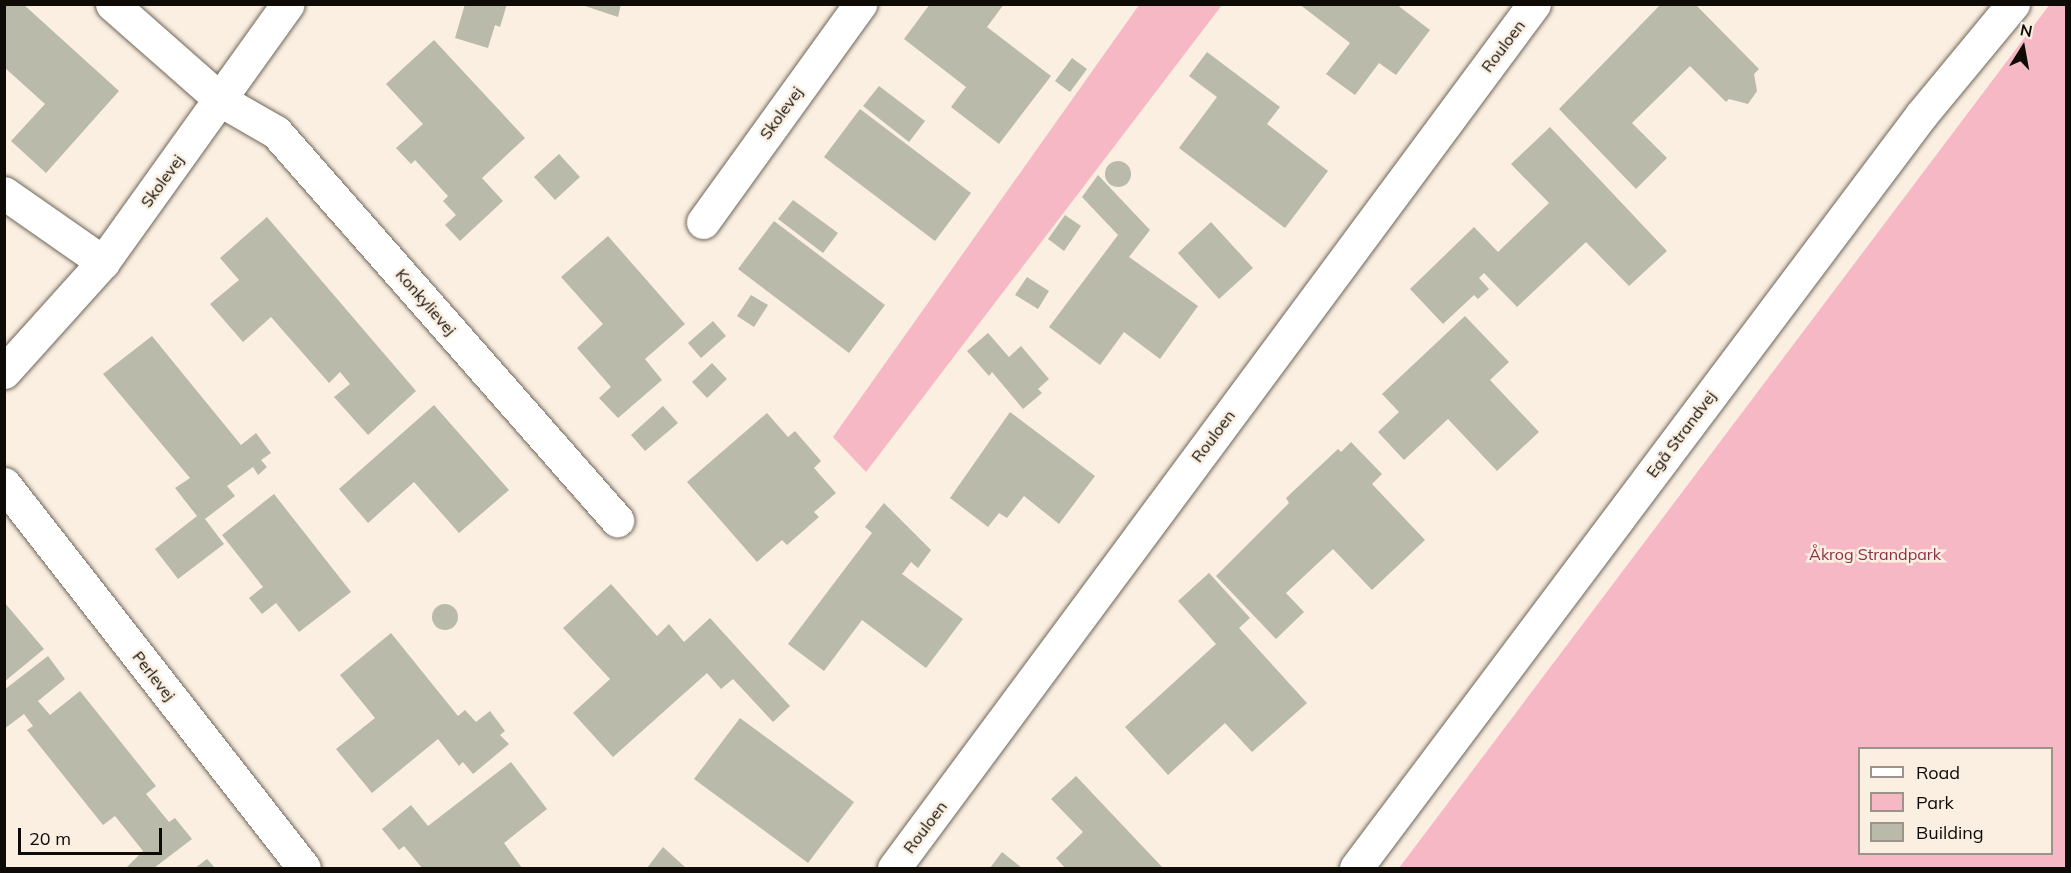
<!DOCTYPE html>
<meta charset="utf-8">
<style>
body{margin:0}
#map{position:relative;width:2071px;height:873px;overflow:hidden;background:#faefe1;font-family:Mulish,sans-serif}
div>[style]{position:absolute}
.green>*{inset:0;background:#f5b8c4}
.building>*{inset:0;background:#b9baaa}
.round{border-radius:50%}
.roads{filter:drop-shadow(0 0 2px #6f6659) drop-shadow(0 0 2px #6f6659)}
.minor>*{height:33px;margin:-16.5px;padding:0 16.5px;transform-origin:16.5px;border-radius:16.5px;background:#fff}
span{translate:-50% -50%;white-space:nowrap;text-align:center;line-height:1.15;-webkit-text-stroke:5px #faefe1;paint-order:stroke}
.street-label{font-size:16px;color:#0e0b07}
.park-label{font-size:16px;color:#8b304a}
.frame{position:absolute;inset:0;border:6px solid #0e0b07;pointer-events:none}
.legend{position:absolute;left:1858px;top:747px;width:195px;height:108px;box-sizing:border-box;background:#faefe1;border:2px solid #9c948a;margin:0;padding:8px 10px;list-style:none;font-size:18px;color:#0e0b07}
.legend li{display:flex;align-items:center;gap:12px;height:30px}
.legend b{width:30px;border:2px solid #9c948a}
.north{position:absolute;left:1993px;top:18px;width:60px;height:60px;-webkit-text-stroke:4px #faefe1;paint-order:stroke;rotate:11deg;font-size:16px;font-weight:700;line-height:24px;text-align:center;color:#0e0b07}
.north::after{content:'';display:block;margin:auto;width:21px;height:27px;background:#0e0b07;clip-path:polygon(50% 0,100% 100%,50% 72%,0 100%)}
.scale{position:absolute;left:18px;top:828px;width:144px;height:27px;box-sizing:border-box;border:3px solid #0e0b07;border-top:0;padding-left:8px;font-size:18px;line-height:21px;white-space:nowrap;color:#0e0b07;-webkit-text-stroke:4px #faefe1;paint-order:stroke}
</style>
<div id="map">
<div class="green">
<div style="clip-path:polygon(evenodd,2050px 4px,2066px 5px,2066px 868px,1399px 868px,2050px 4px,1860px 748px,2052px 748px,2052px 854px,1860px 854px,1860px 748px)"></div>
<div style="clip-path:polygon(1139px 5px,1222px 5px,866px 472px,833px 437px)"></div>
</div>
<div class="building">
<div style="clip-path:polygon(4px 4px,23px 4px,119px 91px,46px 173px,11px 141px,45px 104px,4px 67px)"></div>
<div style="clip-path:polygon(465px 4px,507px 4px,500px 27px,495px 25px,488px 48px,455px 38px)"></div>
<div style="clip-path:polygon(579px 4px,621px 4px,618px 17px)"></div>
<div style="clip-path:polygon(930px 4px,1004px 4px,987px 27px,1051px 76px,999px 144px,951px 107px,966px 87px,904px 39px)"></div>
<div style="clip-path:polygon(1299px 4px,1396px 4px,1430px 30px,1396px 75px,1379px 63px,1355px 95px,1326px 74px,1350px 43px)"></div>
<div style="clip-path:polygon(1661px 4px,1695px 4px,1759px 69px,1754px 74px,1757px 91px,1748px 104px,1729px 99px,1726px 102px,1690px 66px,1632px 123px,1667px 158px,1636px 189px,1559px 109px)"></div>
<div style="clip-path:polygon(434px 40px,525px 138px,482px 178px,503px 201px,460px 241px,445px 225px,456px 215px,443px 201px,448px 196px,415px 160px,411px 164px,396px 148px,423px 124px,386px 84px)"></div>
<div style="clip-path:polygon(1207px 52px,1280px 107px,1267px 124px,1328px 171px,1285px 228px,1179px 148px,1217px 97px,1189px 76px)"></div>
<div style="clip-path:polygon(1072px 58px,1087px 69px,1070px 92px,1055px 81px)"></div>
<div style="clip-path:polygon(879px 86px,925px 121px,909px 142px,863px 106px)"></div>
<div style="clip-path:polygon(860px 109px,971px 193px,935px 241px,824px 157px)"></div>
<div style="clip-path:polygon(1550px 127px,1667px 251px,1629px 286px,1586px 242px,1517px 307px,1484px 273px,1479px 278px,1489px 289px,1478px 299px,1474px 295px,1443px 324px,1410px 289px,1474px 227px,1498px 252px,1549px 203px,1511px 164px)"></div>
<div style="clip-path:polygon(559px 154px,580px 177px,555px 200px,534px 177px)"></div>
<div class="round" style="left:1105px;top:161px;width:26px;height:26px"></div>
<div style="clip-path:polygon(1098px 175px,1150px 230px,1129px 257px,1198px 306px,1160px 359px,1124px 332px,1100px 365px,1049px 327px,1118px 235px,1082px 197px)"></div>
<div style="clip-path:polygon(793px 200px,838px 233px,823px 253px,778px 219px)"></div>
<div style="clip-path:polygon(1065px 215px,1081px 226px,1064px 251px,1048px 239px)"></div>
<div style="clip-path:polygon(267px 217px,416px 391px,368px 435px,334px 397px,350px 384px,340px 372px,329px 383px,271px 317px,243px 342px,210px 304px,239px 280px,220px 258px)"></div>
<div style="clip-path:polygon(774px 221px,885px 305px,849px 353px,738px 269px)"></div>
<div style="clip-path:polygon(1211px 222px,1253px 268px,1219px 299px,1178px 253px)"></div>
<div style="clip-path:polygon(608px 236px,685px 324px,645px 359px,662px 380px,618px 418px,599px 398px,611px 387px,577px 348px,603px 324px,561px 277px)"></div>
<div style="clip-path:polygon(1027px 277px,1049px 291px,1038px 309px,1015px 295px)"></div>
<div style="clip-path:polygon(751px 295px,768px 305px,754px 327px,737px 316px)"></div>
<div style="clip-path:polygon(1465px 316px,1509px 362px,1490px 380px,1539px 432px,1497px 471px,1448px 419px,1404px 460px,1378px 432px,1399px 412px,1382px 394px)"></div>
<div style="clip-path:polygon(713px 321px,726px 336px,701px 358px,688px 343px)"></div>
<div style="clip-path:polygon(988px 333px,1009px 357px,1021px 346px,1049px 379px,1038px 389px,1042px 393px,1023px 409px,992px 372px,989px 376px,967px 351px)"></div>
<div style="clip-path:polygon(152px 336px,241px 445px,256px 433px,271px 453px,261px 460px,267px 467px,258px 475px,253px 467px,227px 486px,235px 496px,205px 519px,224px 544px,178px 579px,155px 549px,197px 516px,175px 488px,190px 478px,103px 374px)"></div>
<div style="clip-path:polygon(712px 363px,727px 379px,707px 398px,692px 382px)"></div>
<div style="clip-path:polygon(434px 405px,509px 490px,459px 533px,414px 482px,368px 523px,339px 489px)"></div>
<div style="clip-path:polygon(663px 406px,678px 423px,645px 451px,631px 435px)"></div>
<div style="clip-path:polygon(1010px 412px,1095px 476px,1059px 524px,1024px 496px,1007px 518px,999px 513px,988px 527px,950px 498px)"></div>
<div style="clip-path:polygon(767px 413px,788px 437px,795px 431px,821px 461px,814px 468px,836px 493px,814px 512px,819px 517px,787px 545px,782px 540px,757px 562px,687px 482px)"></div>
<div style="clip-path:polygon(1351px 442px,1382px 474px,1372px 484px,1425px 540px,1372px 590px,1333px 549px,1286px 593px,1304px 612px,1276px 639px,1216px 576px,1289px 503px,1286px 498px,1338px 449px,1341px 452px)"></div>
<div style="clip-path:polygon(274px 494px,351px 592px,299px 632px,276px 603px,262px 614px,249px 598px,263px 587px,222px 535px)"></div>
<div style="clip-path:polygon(884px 503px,931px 550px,918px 568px,911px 562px,902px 574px,963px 619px,926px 668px,862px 620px,824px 671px,788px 644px,872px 533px,865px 527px)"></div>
<div style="clip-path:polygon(1209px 573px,1250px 618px,1239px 628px,1307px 703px,1252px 752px,1225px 723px,1168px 775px,1125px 727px,1216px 644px,1178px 601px)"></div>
<div style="clip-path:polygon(611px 584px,657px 636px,669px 624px,684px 642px,710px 618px,790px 706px,773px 722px,733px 679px,721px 689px,707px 673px,613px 757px,573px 713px,610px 679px,563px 628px)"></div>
<div style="clip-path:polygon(4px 602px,44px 649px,4px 682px)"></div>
<div class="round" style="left:432px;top:604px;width:26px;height:26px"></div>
<div style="clip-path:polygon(391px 633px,458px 716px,465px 710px,476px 722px,490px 711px,505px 731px,500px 735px,509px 744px,473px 774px,463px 762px,459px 766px,438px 739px,372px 793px,336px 749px,375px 718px,340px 675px)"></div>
<div style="clip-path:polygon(48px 656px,65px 679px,38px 701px,50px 715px,80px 691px,156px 786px,146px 794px,169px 822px,175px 818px,192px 839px,154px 868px,126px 868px,143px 851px,115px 816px,103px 825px,27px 730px,33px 726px,24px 714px,4px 729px,4px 690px)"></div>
<div style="clip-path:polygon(740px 718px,854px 802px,808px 863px,694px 779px)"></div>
<div style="clip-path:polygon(511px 762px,547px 809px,504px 843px,522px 868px,422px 868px,404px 846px,399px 850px,382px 829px,411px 805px,428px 826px)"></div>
<div style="clip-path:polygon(1076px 776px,1163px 868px,1065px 868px,1056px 858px,1083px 832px,1051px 799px)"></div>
<div style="clip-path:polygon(663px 847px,686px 868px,647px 868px)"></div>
<div style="clip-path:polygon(1002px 852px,1022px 868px,990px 868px)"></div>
<div style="clip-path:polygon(207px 859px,215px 868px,195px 868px)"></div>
</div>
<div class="roads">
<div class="minor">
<div style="left:112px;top:4px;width:147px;rotate:41.4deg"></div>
<div style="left:222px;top:101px;width:62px;rotate:29.9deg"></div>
<div style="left:276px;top:132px;width:517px;rotate:48.69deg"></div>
<div style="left:4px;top:193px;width:121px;rotate:34.9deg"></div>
<div style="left:703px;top:222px;width:269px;rotate:-54.2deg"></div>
<div style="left:4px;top:372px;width:148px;rotate:-48deg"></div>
<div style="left:103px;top:262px;width:317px;rotate:-54.4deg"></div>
<div style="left:4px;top:484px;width:487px;rotate:52deg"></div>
<div style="left:894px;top:868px;width:1075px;rotate:-53.47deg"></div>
<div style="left:1356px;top:868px;width:943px;rotate:-53.11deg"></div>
<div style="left:1922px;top:114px;width:143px;rotate:-50.4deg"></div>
</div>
</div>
<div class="street-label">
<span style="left:1503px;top:46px;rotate:-53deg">Rouloen</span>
<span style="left:781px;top:113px;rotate:-54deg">Skolevej</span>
<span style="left:162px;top:181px;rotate:-54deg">Skolevej</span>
<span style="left:426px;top:302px;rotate:49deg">Konkylievej</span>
<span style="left:1681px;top:434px;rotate:-53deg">Egå Strandvej</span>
<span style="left:1213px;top:436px;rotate:-53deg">Rouloen</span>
<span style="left:154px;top:676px;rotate:52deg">Perlevej</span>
<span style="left:925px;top:827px;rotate:-53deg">Rouloen</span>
</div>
<div class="park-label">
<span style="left:1875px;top:554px">Åkrog Strandpark</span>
</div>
<div class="frame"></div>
<ul class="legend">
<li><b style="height:8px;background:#fff"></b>Road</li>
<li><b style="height:16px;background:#f5b8c4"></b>Park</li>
<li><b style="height:16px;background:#b9baaa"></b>Building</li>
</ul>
<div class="north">N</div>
<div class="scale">20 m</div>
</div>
